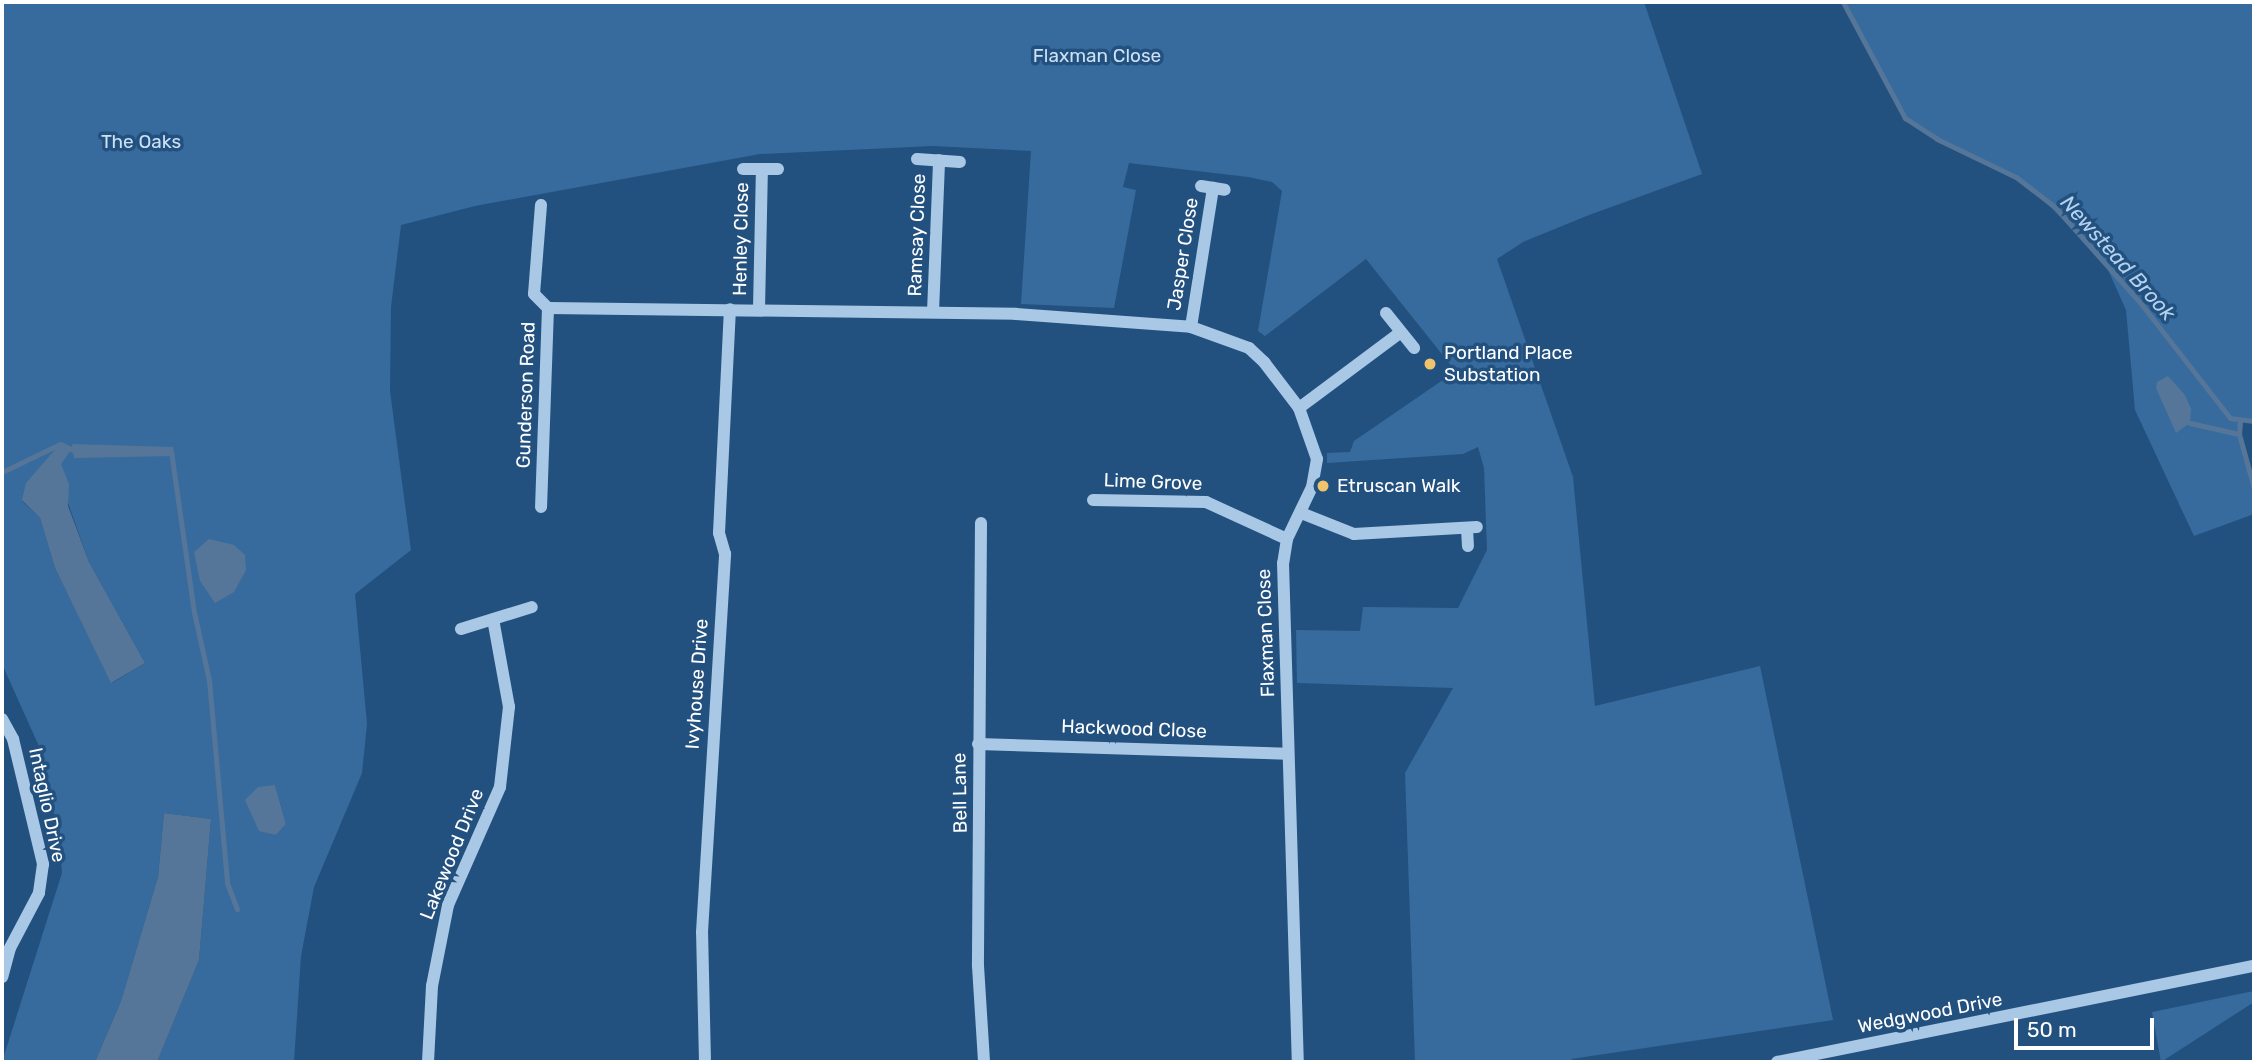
<!DOCTYPE html>
<style>
body{margin:0}
#map{position:relative;width:2256px;height:1064px;overflow:hidden;background:#23517f;font-family:Rubik,sans-serif}
div>[style]{position:absolute}
.green>*{inset:0;background:#376b9d}
.water>*{inset:0;background:#557698}
.stream>*{height:5px;margin:-2.5px;padding:0 2.5px;transform-origin:2.5px;border-radius:2.5px;background:#557698}
.minor>*{height:12px;margin:-6px;padding:0 6px;transform-origin:6px;border-radius:6px;background:#a9c8e6}
.dots>*{width:19px;height:19px;translate:-50% -50%;box-sizing:border-box;border:4px solid #23517f;border-radius:50%}
span{translate:-50% -50%;white-space:nowrap;text-align:center;line-height:1.15;-webkit-text-stroke:7px #23517f;paint-order:stroke}
.park-label{font-size:19px;color:#cce1f5}
.street-label{font-size:19px;color:#fff}
.poi-label{font-size:19px;color:#fff}
.left{translate:0 -50%;text-align:left}
.water-label{font-size:21px;color:#b4d2ee;font-style:italic}
.frame{position:absolute;inset:0;border:4px solid #fff;pointer-events:none}
.scale{position:absolute;left:2014px;top:1018px;width:140px;height:32px;box-sizing:border-box;border:4px solid #fff;border-top:0;padding-left:9px;font-size:21px;line-height:24px;white-space:nowrap;color:#fff;-webkit-text-stroke:5px #23517f;paint-order:stroke}
</style>
<div id="map">
<div class="green">
<div style="clip-path:polygon(evenodd,2px 2px,1644px 2px,1702px 174px,1589px 215px,1523px 242px,1497px 259px,1573px 477px,1595px 706px,1760px 666px,1833px 1020px,1571px 1059px,1575px 1062px,1415px 1062px,1405px 773px,1453px 688px,1297px 683px,1296px 630px,1360px 631px,1363px 607px,1458px 608px,1487px 550px,1484px 468px,1478px 447px,1463px 454px,1327px 463px,1327px 453px,1350px 452px,1354px 441px,1453px 373px,1449px 363px,1366px 259px,1265px 336px,1258px 331px,1282px 191px,1272px 182px,1248px 177px,1129px 163px,1123px 187px,1136px 190px,1114px 308px,1021px 304px,1031px 151px,933px 146px,760px 154px,475px 206px,401px 225px,391px 307px,390px 391px,411px 550px,355px 594px,367px 724px,362px 773px,314px 887px,301px 956px,294px 1062px,157px 1062px,199px 960px,211px 819px,164px 813px,158px 877px,121px 1001px,95px 1062px,2px 1062px,62px 873px,59px 835px,38px 744px,2px 664px,2px 2px,22px 501px,68px 503px,89px 562px,145px 663px,112px 683px,55px 568px,40px 518px,22px 501px,2px 2px,275px 785px,286px 824px,276px 835px,267px 831px,275px 785px)"></div>
<div style="clip-path:polygon(1846px 2px,2254px 2px,2254px 421px,2240px 421px,2239px 434px,2254px 488px,2254px 514px,2194px 536px,2135px 410px,2126px 310px,2105px 263px,2032px 188px,1937px 139px,1905px 118px)"></div>
<div style="clip-path:polygon(2254px 991px,2254px 1002px,2161px 1062px,2152px 1012px)"></div>
</div>
<div class="water">
<div style="clip-path:polygon(2168px 376px,2185px 395px,2191px 409px,2190px 423px,2176px 433px,2156px 388px,2157px 382px)"></div>
<div style="clip-path:polygon(60px 444px,71px 450px,61px 464px,69px 484px,68px 506px,89px 562px,145px 663px,111px 683px,55px 568px,40px 518px,22px 500px,26px 483px)"></div>
<div style="clip-path:polygon(72px 444px,173px 447px,174px 456px,74px 458px)"></div>
<div style="clip-path:polygon(209px 539px,234px 545px,245px 555px,246px 570px,234px 592px,215px 603px,200px 581px,194px 552px)"></div>
<div style="clip-path:polygon(275px 785px,286px 824px,276px 835px,259px 831px,245px 800px,258px 787px)"></div>
<div style="clip-path:polygon(164px 813px,211px 819px,199px 960px,157px 1062px,95px 1062px,121px 1001px,158px 877px)"></div>
</div>
<div class="stream">
<div style="left:1843px;top:2px;width:132px;rotate:61.9deg"></div>
<div style="left:1905px;top:118px;width:38px;rotate:33deg"></div>
<div style="left:1937px;top:139px;width:88px;rotate:25.7deg"></div>
<div style="left:2016px;top:177px;width:49px;rotate:37.6deg"></div>
<div style="left:2055px;top:207px;width:131px;rotate:48.4deg"></div>
<div style="left:2142px;top:305px;width:143px;rotate:52.1deg"></div>
<div style="left:2230px;top:418px;width:24px;rotate:7deg"></div>
<div style="left:2240px;top:421px;width:13px;rotate:94deg"></div>
<div style="left:2239px;top:434px;width:56px;rotate:74.5deg"></div>
<div style="left:2190px;top:423px;width:50px;rotate:12.7deg"></div>
<div style="left:171px;top:451px;width:163px;rotate:81.9deg"></div>
<div style="left:194px;top:612px;width:70px;rotate:77.6deg"></div>
<div style="left:209px;top:680px;width:204px;rotate:84.9deg"></div>
<div style="left:227px;top:883px;width:28px;rotate:69deg"></div>
<div style="left:2px;top:472px;width:64px;rotate:-25.8deg"></div>
<div style="left:60px;top:444px;width:20px;rotate:24deg"></div>
</div>
<div class="minor">
<div style="left:917px;top:159px;width:43px;rotate:4deg"></div>
<div style="left:743px;top:169px;width:35px"></div>
<div style="left:1201px;top:186px;width:24px;rotate:9deg"></div>
<div style="left:541px;top:205px;width:89px;rotate:94.5deg"></div>
<div style="left:534px;top:294px;width:20px;rotate:45deg"></div>
<div style="left:548px;top:308px;width:199px;rotate:92deg"></div>
<div style="left:548px;top:308px;width:468px;rotate:0.7deg"></div>
<div style="left:1016px;top:314px;width:175px;rotate:4.2deg"></div>
<div style="left:1191px;top:327px;width:62px;rotate:19.9deg"></div>
<div style="left:1249px;top:348px;width:21px;rotate:43deg"></div>
<div style="left:1264px;top:362px;width:58px;rotate:52.7deg"></div>
<div style="left:1299px;top:408px;width:54px;rotate:70.6deg"></div>
<div style="left:1317px;top:459px;width:28px;rotate:100deg"></div>
<div style="left:1312px;top:487px;width:58px;rotate:115.7deg"></div>
<div style="left:1287px;top:539px;width:24px;rotate:99deg"></div>
<div style="left:1283px;top:563px;width:499px;rotate:88.3deg"></div>
<div style="left:759px;top:309px;width:140px;rotate:-88.8deg"></div>
<div style="left:933px;top:312px;width:152px;rotate:-87.7deg"></div>
<div style="left:1386px;top:313px;width:45px;rotate:51.3deg"></div>
<div style="left:1191px;top:327px;width:141px;rotate:-81deg"></div>
<div style="left:1299px;top:408px;width:127px;rotate:-36.7deg"></div>
<div style="left:1093px;top:500px;width:113px;rotate:1deg"></div>
<div style="left:1206px;top:502px;width:89px;rotate:24.6deg"></div>
<div style="left:1301px;top:513px;width:57px;rotate:21.6deg"></div>
<div style="left:1354px;top:534px;width:123px;rotate:-3.3deg"></div>
<div style="left:981px;top:523px;width:443px;rotate:90.4deg"></div>
<div style="left:978px;top:966px;width:96px;rotate:86.4deg"></div>
<div style="left:1467px;top:528px;width:18px;rotate:87deg"></div>
<div style="left:461px;top:629px;width:74px;rotate:-17.2deg"></div>
<div style="left:2px;top:719px;width:23px;rotate:61deg"></div>
<div style="left:13px;top:739px;width:129px;rotate:76.5deg"></div>
<div style="left:43px;top:864px;width:29px;rotate:98deg"></div>
<div style="left:39px;top:893px;width:62px;rotate:117.8deg"></div>
<div style="left:10px;top:948px;width:30px;rotate:105deg"></div>
<div style="left:978px;top:744px;width:310px;rotate:1.8deg"></div>
<div style="left:428px;top:1062px;width:76px;rotate:-87deg"></div>
<div style="left:432px;top:986px;width:83px;rotate:-78.8deg"></div>
<div style="left:448px;top:905px;width:129px;rotate:-66.2deg"></div>
<div style="left:500px;top:787px;width:81px;rotate:-83.6deg"></div>
<div style="left:509px;top:707px;width:89px;rotate:-100.3deg"></div>
<div style="left:705px;top:1062px;width:130px;rotate:-91.3deg"></div>
<div style="left:702px;top:932px;width:379px;rotate:-86.5deg"></div>
<div style="left:725px;top:554px;width:22px;rotate:-106deg"></div>
<div style="left:719px;top:533px;width:224px;rotate:-87.2deg"></div>
<div style="left:1777px;top:1062px;width:487px;rotate:-11.4deg"></div>
</div>
<div class="dots">
<div style="left:1430px;top:364px;background:#f1c36c"></div>
<div style="left:1323px;top:486px;background:#f1c36c"></div>
</div>
<div class="park-label">
<span style="left:1097px;top:56px">Flaxman Close</span>
<span style="left:141px;top:142px">The Oaks</span>
</div>
<div class="street-label">
<span style="left:917px;top:235px;rotate:-88deg">Ramsay Close</span>
<span style="left:741px;top:239px;rotate:-89deg">Henley Close</span>
<span style="left:1183px;top:254px;rotate:-81deg">Jasper Close</span>
<span style="left:526px;top:395px;rotate:-88deg">Gunderson Road</span>
<span style="left:1153px;top:482px;rotate:2deg">Lime Grove</span>
<span style="left:1266px;top:633px;rotate:-92deg">Flaxman Close</span>
<span style="left:697px;top:684px;rotate:-86deg">Ivyhouse Drive</span>
<span style="left:1134px;top:729px;rotate:2deg">Hackwood Close</span>
<span style="left:960px;top:793px;rotate:-91deg">Bell Lane</span>
<span style="left:47px;top:805px;rotate:78deg">Intaglio Drive</span>
<span style="left:452px;top:854px;rotate:-68deg">Lakewood Drive</span>
<span style="left:1930px;top:1013px;rotate:-11deg">Wedgwood Drive</span>
</div>
<div class="poi-label">
<span class="left" style="left:1444px;top:364px">Portland Place<br>Substation</span>
<span class="left" style="left:1337px;top:486px">Etruscan Walk</span>
</div>
<div class="water-label">
<span style="left:2118px;top:258px;rotate:48deg">Newstead Brook</span>
</div>
<div class="frame"></div>
<div class="scale">50 m</div>
</div>
